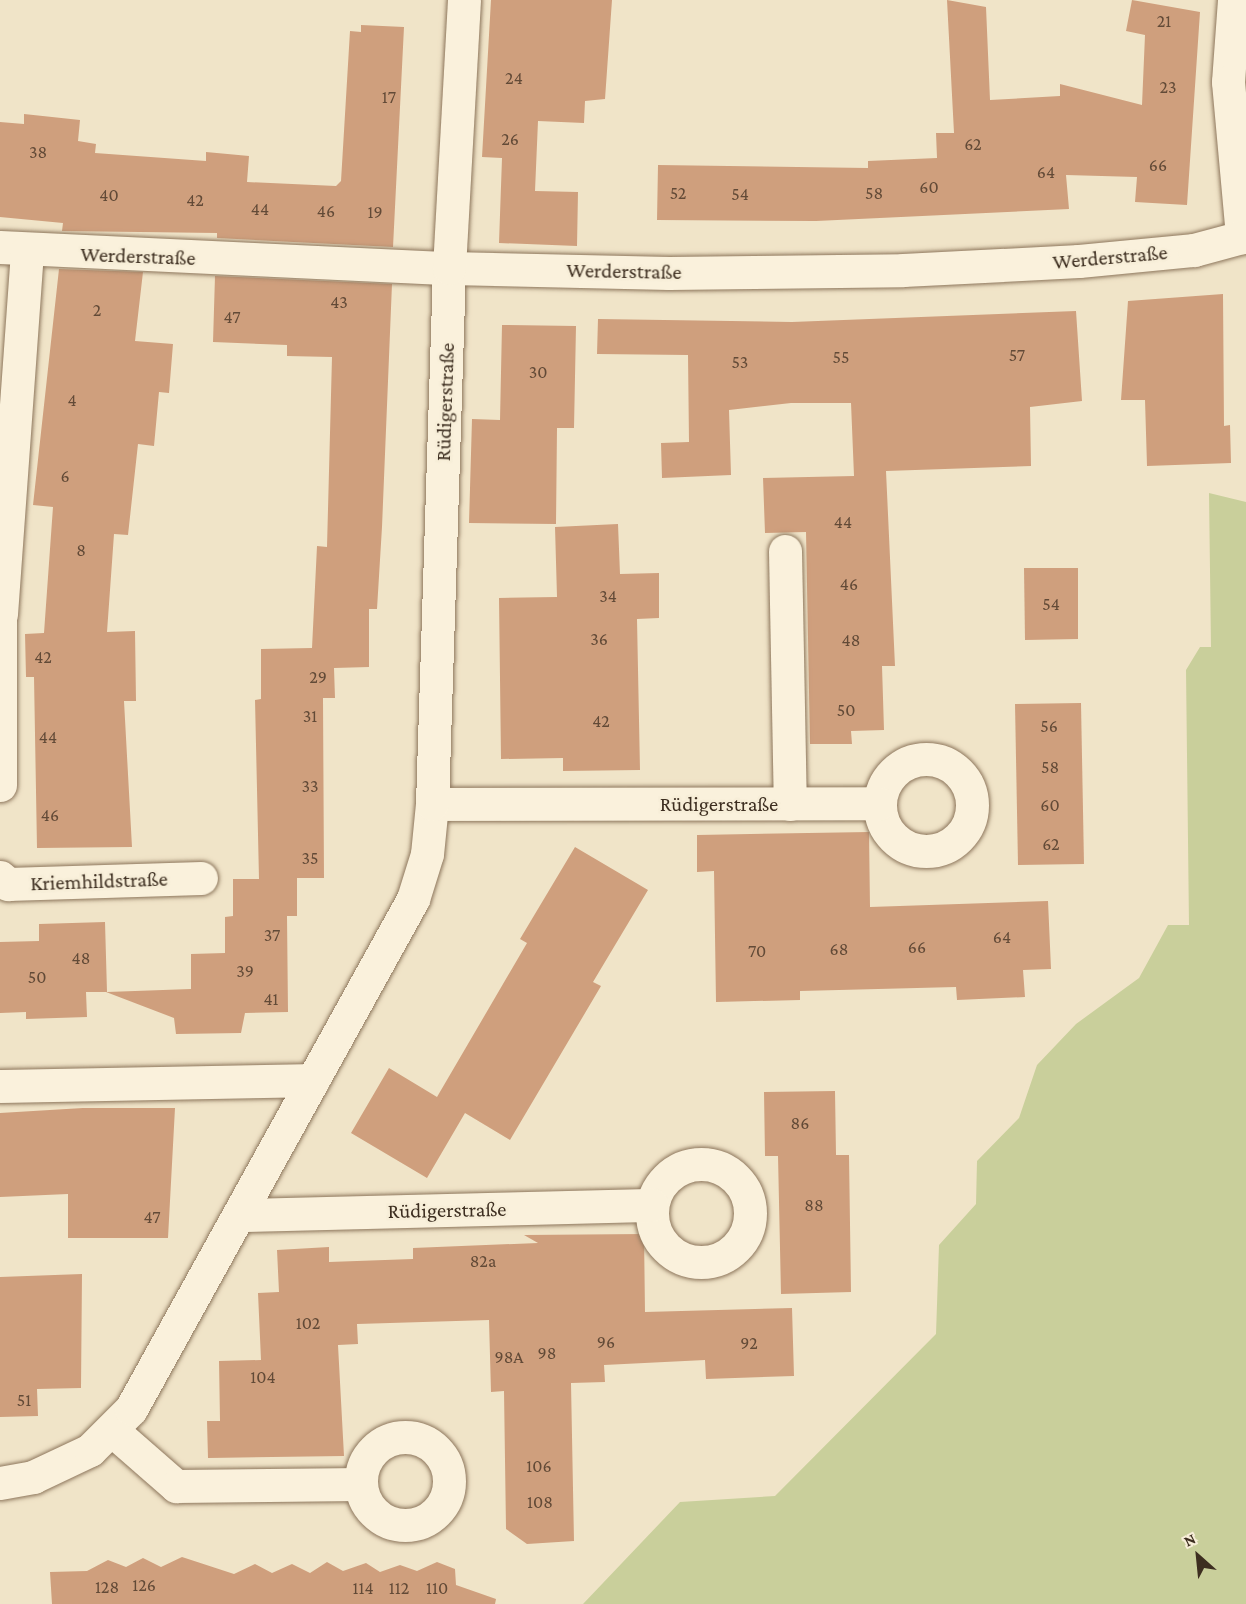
<!DOCTYPE html>
<meta charset="utf-8">
<style>
body{margin:0}
#map{position:relative;width:1246px;height:1604px;overflow:hidden;background:#f0e4c8;font-family:"Crimson Pro",serif}
div>[style]{position:absolute}
.green>*{inset:0;background:#c9cf9b}
.building>*{inset:0;background:#cf9f7d}
.roads{filter:drop-shadow(0 0 2px #8d765c) drop-shadow(0 0 2px #8d765c)}
.street>*{height:33px;margin:-16.5px;padding:0 16.5px;transform-origin:16.5px;border-radius:16.5px;background:#faf1dc}
.street>.ring{margin:-16.5px;padding:0;box-sizing:content-box;background:none;border:33px solid #faf1dc;border-radius:50%}
span{translate:-50% -50%;white-space:nowrap;text-align:center;line-height:1.15;-webkit-text-stroke:5px #f7eed8;paint-order:stroke}
.number-label{font-size:18px;color:#624a37}
.number-label span{-webkit-text-stroke-width:0}
.street-label{font-size:21px;color:#3d2e20}
.north{position:absolute;left:1168px;top:1526px;width:60px;height:60px;-webkit-text-stroke:4px #f7eed8;paint-order:stroke;rotate:333deg;font-size:16px;font-weight:700;line-height:24px;text-align:center;color:#3d2e20}
.north::after{content:'';display:block;margin:auto;width:21px;height:27px;background:#3d2e20;clip-path:polygon(50% 0,100% 100%,50% 72%,0 100%)}
</style>
<div id="map">
<div class="green">
<div style="clip-path:polygon(1209px 493px,1246px 502px,1246px 1604px,583px 1604px,680px 1502px,775px 1496px,936px 1334px,939px 1245px,976px 1204px,977px 1161px,1019px 1118px,1037px 1065px,1076px 1024px,1139px 978px,1168px 925px,1189px 925px,1186px 670px,1200px 647px,1211px 647px)"></div>
</div>
<div class="building">
<div style="clip-path:polygon(491px 0,612px 0,605px 99px,585px 101px,584px 123px,538px 121px,535px 191px,578px 192px,577px 246px,499px 243px,502px 158px,482px 157px)"></div>
<div style="clip-path:polygon(947px 0,986px 7px,990px 100px,1060px 96px,1060px 84px,1142px 105px,1145px 35px,1126px 31px,1132px 0,1200px 12px,1187px 205px,1135px 202px,1137px 177px,1066px 175px,1069px 209px,816px 221px,657px 220px,658px 165px,868px 168px,868px 161px,937px 158px,936px 133px,954px 133px)"></div>
<div style="clip-path:polygon(361px 25px,404px 27px,393px 247px,217px 238px,217px 233px,62px 231px,63px 223px,0 217px,0 122px,24px 124px,24px 114px,80px 120px,78px 141px,96px 144px,95px 153px,206px 161px,206px 152px,249px 156px,247px 182px,336px 186px,341px 181px,350px 31px,361px 32px)"></div>
<div style="clip-path:polygon(59px 269px,143px 272px,135px 341px,173px 344px,169px 393px,159px 392px,154px 446px,138px 444px,128px 535px,114px 534px,107px 632px,135px 631px,136px 701px,124px 701px,132px 847px,37px 848px,34px 677px,26px 677px,25px 634px,44px 633px,53px 507px,33px 505px)"></div>
<div style="clip-path:polygon(215px 276px,392px 284px,382px 527px,377px 609px,369px 609px,369px 667px,334px 668px,335px 698px,323px 698px,324px 878px,297px 878px,297px 916px,287px 916px,288px 1012px,245px 1013px,241px 1033px,176px 1034px,174px 1018px,106px 992px,86px 992px,87px 1017px,26px 1019px,26px 1012px,0 1013px,0 942px,39px 941px,39px 924px,105px 922px,107px 992px,191px 989px,191px 954px,225px 953px,225px 917px,233px 916px,233px 879px,259px 879px,255px 700px,261px 699px,261px 649px,312px 648px,317px 546px,327px 547px,332px 357px,287px 356px,287px 345px,213px 342px)"></div>
<div style="clip-path:polygon(1223px 294px,1224px 426px,1230px 425px,1231px 463px,1147px 466px,1145px 400px,1121px 400px,1128px 301px)"></div>
<div style="clip-path:polygon(1076px 311px,1082px 401px,1030px 407px,1031px 466px,886px 471px,895px 666px,882px 666px,884px 730px,851px 731px,852px 744px,810px 744px,806px 532px,765px 533px,763px 478px,854px 476px,851px 403px,791px 403px,729px 410px,731px 475px,662px 478px,661px 443px,689px 442px,688px 355px,597px 354px,598px 319px,792px 322px)"></div>
<div style="clip-path:polygon(502px 325px,576px 326px,574px 428px,557px 428px,556px 524px,469px 523px,472px 419px,500px 420px)"></div>
<div style="clip-path:polygon(618px 524px,620px 574px,659px 573px,659px 618px,637px 619px,640px 770px,563px 771px,563px 758px,501px 759px,499px 598px,557px 597px,555px 527px)"></div>
<div style="clip-path:polygon(1024px 568px,1078px 568px,1078px 639px,1025px 640px)"></div>
<div style="clip-path:polygon(1081px 703px,1084px 864px,1018px 865px,1015px 704px)"></div>
<div style="clip-path:polygon(869px 832px,870px 907px,1048px 901px,1051px 969px,1023px 970px,1025px 997px,957px 1000px,956px 987px,800px 991px,800px 1000px,716px 1002px,714px 871px,697px 872px,697px 835px)"></div>
<div style="clip-path:polygon(575px 847px,648px 890px,593px 982px,601px 986px,510px 1140px,465px 1113px,427px 1178px,351px 1133px,389px 1068px,437px 1097px,527px 943px,520px 939px)"></div>
<div style="clip-path:polygon(835px 1091px,836px 1155px,849px 1155px,851px 1292px,781px 1294px,778px 1156px,765px 1156px,764px 1092px)"></div>
<div style="clip-path:polygon(83px 1108px,175px 1108px,168px 1238px,68px 1238px,68px 1194px,0 1197px,0 1113px)"></div>
<div style="clip-path:polygon(644px 1234px,645px 1312px,792px 1308px,794px 1376px,706px 1379px,705px 1360px,604px 1365px,605px 1382px,571px 1383px,574px 1541px,527px 1544px,506px 1529px,504px 1391px,491px 1392px,489px 1320px,357px 1324px,358px 1344px,338px 1345px,344px 1456px,208px 1458px,207px 1421px,220px 1421px,219px 1361px,261px 1360px,258px 1293px,279px 1292px,277px 1250px,329px 1247px,329px 1262px,413px 1259px,413px 1248px,538px 1243px,524px 1235px)"></div>
<div style="clip-path:polygon(82px 1274px,81px 1388px,37px 1389px,38px 1416px,0 1417px,0 1277px)"></div>
<div style="clip-path:polygon(182px 1557px,234px 1574px,255px 1564px,272px 1573px,292px 1564px,310px 1573px,327px 1562px,343px 1571px,366px 1563px,380px 1572px,400px 1565px,417px 1571px,437px 1562px,455px 1569px,456px 1585px,496px 1599px,495px 1604px,52px 1604px,50px 1572px,87px 1571px,108px 1560px,126px 1567px,143px 1558px,161px 1567px)"></div>
</div>
<div class="roads">
<div class="street">
<div style="left:1234px;top:0;width:82px;rotate:94.2deg"></div>
<div style="left:1228px;top:82px;width:156px;rotate:84.8deg"></div>
<div style="left:0;top:247px;width:449px;rotate:2.7deg"></div>
<div style="left:449px;top:268px;width:220px;rotate:1.3deg"></div>
<div style="left:669px;top:273px;width:234px;rotate:-0.7deg"></div>
<div style="left:903px;top:270px;width:176px;rotate:-2.9deg"></div>
<div style="left:1079px;top:261px;width:116px;rotate:-5.5deg"></div>
<div style="left:1194px;top:250px;width:54px;rotate:-15.1deg"></div>
<div style="left:785px;top:551px;width:253px;rotate:88.9deg"></div>
<div style="left:0;top:614px;width:171px;rotate:90deg"></div>
<div style="left:1px;top:614px;width:364px;rotate:-85.9deg"></div>
<div class="ring" style="left:880px;top:759px;width:59px;height:59px"></div>
<div style="left:432px;top:804px;width:447px;rotate:-0.1deg"></div>
<div style="left:0;top:877px;width:11px;rotate:41deg"></div>
<div style="left:8px;top:884px;width:193px;rotate:-1.8deg"></div>
<div style="left:0;top:1086px;width:313px;rotate:-1.1deg"></div>
<div class="ring" style="left:652px;top:1164px;width:65px;height:65px"></div>
<div style="left:242px;top:1215px;width:410px;rotate:-1.4deg"></div>
<div style="left:113px;top:1431px;width:84px;rotate:41.1deg"></div>
<div style="left:176px;top:1486px;width:185px;rotate:-0.6deg"></div>
<div class="ring" style="left:361px;top:1437px;width:55px;height:55px"></div>
<div style="left:0;top:1483px;width:34px;rotate:-10deg"></div>
<div style="left:33px;top:1477px;width:63px;rotate:-25.3deg"></div>
<div style="left:90px;top:1450px;width:58px;rotate:-45deg"></div>
<div style="left:131px;top:1409px;width:583px;rotate:-61.06deg"></div>
<div style="left:413px;top:899px;width:47px;rotate:-72.7deg"></div>
<div style="left:427px;top:854px;width:50px;rotate:-84.3deg"></div>
<div style="left:432px;top:804px;width:536px;rotate:-88.18deg"></div>
<div style="left:449px;top:268px;width:268px;rotate:-86.8deg"></div>
</div>
</div>
<div class="number-label">
<span style="left:1164px;top:21px">21</span>
<span style="left:514px;top:78px">24</span>
<span style="left:1168px;top:87px">23</span>
<span style="left:389px;top:97px">17</span>
<span style="left:510px;top:139px">26</span>
<span style="left:973px;top:144px">62</span>
<span style="left:38px;top:152px">38</span>
<span style="left:1158px;top:165px">66</span>
<span style="left:1046px;top:172px">64</span>
<span style="left:929px;top:187px">60</span>
<span style="left:678px;top:193px">52</span>
<span style="left:874px;top:193px">58</span>
<span style="left:740px;top:194px">54</span>
<span style="left:109px;top:195px">40</span>
<span style="left:195px;top:200px">42</span>
<span style="left:260px;top:209px">44</span>
<span style="left:326px;top:211px">46</span>
<span style="left:375px;top:212px">19</span>
<span style="left:339px;top:302px">43</span>
<span style="left:97px;top:310px">2</span>
<span style="left:232px;top:317px">47</span>
<span style="left:1017px;top:355px">57</span>
<span style="left:841px;top:357px">55</span>
<span style="left:740px;top:362px">53</span>
<span style="left:538px;top:372px">30</span>
<span style="left:72px;top:400px">4</span>
<span style="left:65px;top:476px">6</span>
<span style="left:843px;top:522px">44</span>
<span style="left:81px;top:550px">8</span>
<span style="left:849px;top:584px">46</span>
<span style="left:608px;top:596px">34</span>
<span style="left:1051px;top:604px">54</span>
<span style="left:599px;top:639px">36</span>
<span style="left:851px;top:640px">48</span>
<span style="left:43px;top:657px">42</span>
<span style="left:318px;top:677px">29</span>
<span style="left:846px;top:710px">50</span>
<span style="left:310px;top:716px">31</span>
<span style="left:601px;top:721px">42</span>
<span style="left:1049px;top:726px">56</span>
<span style="left:48px;top:737px">44</span>
<span style="left:1050px;top:767px">58</span>
<span style="left:310px;top:786px">33</span>
<span style="left:1050px;top:805px">60</span>
<span style="left:50px;top:815px">46</span>
<span style="left:1051px;top:844px">62</span>
<span style="left:310px;top:858px">35</span>
<span style="left:272px;top:935px">37</span>
<span style="left:1002px;top:937px">64</span>
<span style="left:917px;top:947px">66</span>
<span style="left:839px;top:949px">68</span>
<span style="left:757px;top:951px">70</span>
<span style="left:81px;top:958px">48</span>
<span style="left:245px;top:971px">39</span>
<span style="left:37px;top:977px">50</span>
<span style="left:271px;top:999px">41</span>
<span style="left:800px;top:1123px">86</span>
<span style="left:814px;top:1205px">88</span>
<span style="left:152px;top:1217px">47</span>
<span style="left:483px;top:1261px">82a</span>
<span style="left:308px;top:1323px">102</span>
<span style="left:606px;top:1342px">96</span>
<span style="left:749px;top:1343px">92</span>
<span style="left:547px;top:1353px">98</span>
<span style="left:509px;top:1357px">98A</span>
<span style="left:263px;top:1377px">104</span>
<span style="left:24px;top:1400px">51</span>
<span style="left:539px;top:1466px">106</span>
<span style="left:540px;top:1502px">108</span>
<span style="left:144px;top:1585px">126</span>
<span style="left:107px;top:1587px">128</span>
<span style="left:363px;top:1588px">114</span>
<span style="left:399px;top:1588px">112</span>
<span style="left:437px;top:1588px">110</span>
</div>
<div class="street-label">
<span style="left:138px;top:256px;rotate:2deg">Werderstraße</span>
<span style="left:1110px;top:257px;rotate:-5deg">Werderstraße</span>
<span style="left:624px;top:271px;rotate:1deg">Werderstraße</span>
<span style="left:445px;top:402px;rotate:-88deg">Rüdigerstraße</span>
<span style="left:719px;top:804px">Rüdigerstraße</span>
<span style="left:99px;top:881px;rotate:-2deg">Kriemhildstraße</span>
<span style="left:447px;top:1210px;rotate:-1deg">Rüdigerstraße</span>
</div>
<div class="north">N</div>
</div>
